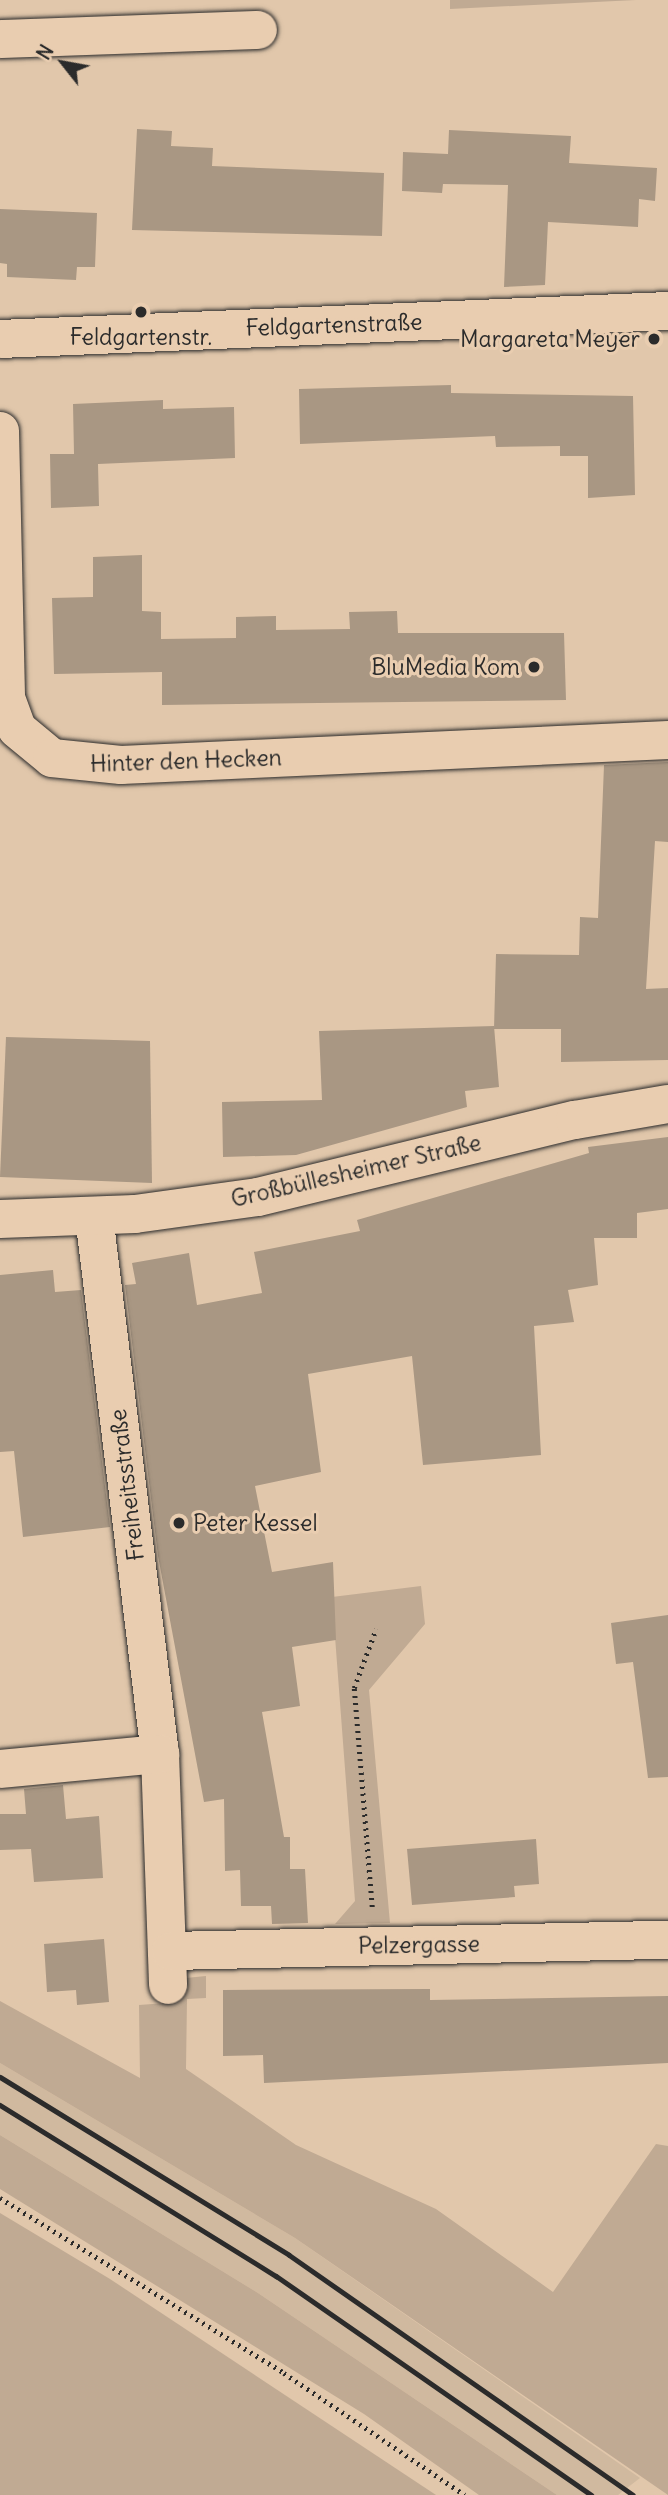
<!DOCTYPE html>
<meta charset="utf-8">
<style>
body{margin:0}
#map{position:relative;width:668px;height:2495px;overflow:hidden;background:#e1c7ab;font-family:Delius,sans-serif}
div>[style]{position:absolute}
.built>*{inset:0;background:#d0b99f}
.green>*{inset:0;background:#c0aa93}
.building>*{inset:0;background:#a99783}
.path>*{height:4.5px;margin-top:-2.25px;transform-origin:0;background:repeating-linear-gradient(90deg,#2b2b2b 0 2px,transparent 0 7px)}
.roads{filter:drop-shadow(0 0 2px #2b2b2b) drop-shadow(0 0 2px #2b2b2b)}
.street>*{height:38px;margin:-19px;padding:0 19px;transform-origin:19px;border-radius:19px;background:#e9cdb0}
.secondary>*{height:38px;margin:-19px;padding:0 19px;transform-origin:19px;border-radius:19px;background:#e9cdb0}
.rail>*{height:5px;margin:-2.5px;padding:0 2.5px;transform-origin:2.5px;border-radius:2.5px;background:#2b2b2b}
.dots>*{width:19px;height:19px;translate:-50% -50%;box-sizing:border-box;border:4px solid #e9cdb0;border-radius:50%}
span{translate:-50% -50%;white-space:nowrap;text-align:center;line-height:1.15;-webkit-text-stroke:6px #e9cdb0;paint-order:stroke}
.street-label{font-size:23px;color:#2b2b2b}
.poi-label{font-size:23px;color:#2b2b2b}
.right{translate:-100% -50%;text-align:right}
.left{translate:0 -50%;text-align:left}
.north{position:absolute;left:28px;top:28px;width:70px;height:70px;-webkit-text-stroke:5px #e9cdb0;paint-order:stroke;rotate:301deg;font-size:19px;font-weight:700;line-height:28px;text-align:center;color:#2b2b2b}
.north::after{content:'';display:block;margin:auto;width:24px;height:32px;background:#2b2b2b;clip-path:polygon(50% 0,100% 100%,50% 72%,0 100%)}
</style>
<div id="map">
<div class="built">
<div style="clip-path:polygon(0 2063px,295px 2238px,640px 2478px,618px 2495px,557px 2495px,258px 2293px,0 2135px)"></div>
</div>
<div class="green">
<div style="clip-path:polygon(450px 0,636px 0,450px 9px)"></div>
<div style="clip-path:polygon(421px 1586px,425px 1624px,369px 1690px,390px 1923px,335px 1924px,355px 1901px,332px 1597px)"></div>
<div style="clip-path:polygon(206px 1976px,206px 1998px,187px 1999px,186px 2069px,296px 2145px,436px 2209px,553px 2292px,656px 2144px,668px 2146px,668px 2495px,295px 2238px,0 2063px,0 2001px,140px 2078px,139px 2005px,166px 2003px,186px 1978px)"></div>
<div style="clip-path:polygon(0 2135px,258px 2293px,557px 2495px,479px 2495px,364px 2414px,0 2189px)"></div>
<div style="clip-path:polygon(0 2213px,110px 2279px,436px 2495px,0 2495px)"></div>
</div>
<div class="building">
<div style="clip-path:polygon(137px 129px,172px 131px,171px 146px,213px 148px,212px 166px,384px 173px,382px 236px,132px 230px)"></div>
<div style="clip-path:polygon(449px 130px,571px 136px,569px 163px,657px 168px,655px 201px,639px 199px,638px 227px,548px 222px,545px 285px,504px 287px,508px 185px,443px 184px,442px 193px,402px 191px,403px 152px,448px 154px)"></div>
<div style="clip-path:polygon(0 209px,97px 213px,95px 267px,77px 267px,76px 280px,7px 277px,7px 264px,0 263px)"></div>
<div style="clip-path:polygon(451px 385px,451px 393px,633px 396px,635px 495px,588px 498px,588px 456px,560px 456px,560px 446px,496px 447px,495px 436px,300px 444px,299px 389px)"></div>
<div style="clip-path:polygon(163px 400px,163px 409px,234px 407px,235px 458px,98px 464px,99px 506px,51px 508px,50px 454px,74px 454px,73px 404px)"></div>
<div style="clip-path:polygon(142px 555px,142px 611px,161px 612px,161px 639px,236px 638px,236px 617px,276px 616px,276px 630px,350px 629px,349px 612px,397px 611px,398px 633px,564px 633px,566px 700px,162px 705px,162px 672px,54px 674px,52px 598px,93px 597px,93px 557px)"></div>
<div style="clip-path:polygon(668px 762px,668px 842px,655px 841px,646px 989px,668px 988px,668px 1060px,561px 1062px,561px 1029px,494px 1029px,496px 954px,579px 955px,580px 917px,598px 918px,604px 765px)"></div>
<div style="clip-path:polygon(494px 1026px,499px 1087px,465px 1091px,467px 1107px,296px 1155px,223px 1157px,222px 1102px,322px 1100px,319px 1031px)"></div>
<div style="clip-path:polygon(6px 1037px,150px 1041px,152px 1183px,0 1177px)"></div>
<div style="clip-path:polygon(668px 1137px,668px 1209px,637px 1213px,637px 1238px,594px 1238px,598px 1285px,568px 1290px,574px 1322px,534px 1326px,541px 1455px,423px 1465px,412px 1356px,308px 1374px,321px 1472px,255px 1486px,272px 1572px,333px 1562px,336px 1640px,292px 1647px,300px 1706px,262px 1712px,284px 1837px,290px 1837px,290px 1869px,305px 1869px,308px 1923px,272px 1924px,271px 1906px,241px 1906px,240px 1870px,225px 1871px,224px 1799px,204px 1802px,158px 1556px,125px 1285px,136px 1284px,132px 1263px,189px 1253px,197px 1305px,262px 1293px,254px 1252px,360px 1231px,357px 1220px,589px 1153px,588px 1147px)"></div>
<div style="clip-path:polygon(53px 1270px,55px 1292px,81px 1290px,110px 1527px,23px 1537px,14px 1451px,0 1452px,0 1275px)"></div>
<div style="clip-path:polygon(668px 1615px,668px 1777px,648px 1778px,633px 1662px,616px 1664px,611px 1623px)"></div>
<div style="clip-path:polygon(63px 1785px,66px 1819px,99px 1816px,103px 1878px,34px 1882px,31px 1849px,0 1850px,0 1814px,26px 1814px,24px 1789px)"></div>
<div style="clip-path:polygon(536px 1839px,539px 1884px,514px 1886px,515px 1897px,412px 1905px,407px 1849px)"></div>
<div style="clip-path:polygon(104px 1939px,109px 2002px,77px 2005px,76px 1990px,47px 1992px,44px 1944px)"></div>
<div style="clip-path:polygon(430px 1989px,430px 2000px,668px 1996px,668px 2063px,264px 2083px,263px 2055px,223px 2056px,223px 1990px)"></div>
</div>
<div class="path">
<div style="left:372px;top:1907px;width:220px;rotate:-94.7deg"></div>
<div style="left:354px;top:1688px;width:63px;rotate:-69.6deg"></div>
<div style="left:0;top:2198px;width:334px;rotate:31.6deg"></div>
<div style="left:284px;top:2373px;width:218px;rotate:34deg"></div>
</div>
<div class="roads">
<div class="street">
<div style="left:0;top:39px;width:258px;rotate:-2deg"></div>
<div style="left:0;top:339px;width:669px;rotate:-2.4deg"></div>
<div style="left:0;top:431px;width:267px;rotate:88.7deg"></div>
<div style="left:6px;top:698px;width:33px;rotate:70deg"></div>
<div style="left:17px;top:729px;width:45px;rotate:39.6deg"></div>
<div style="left:52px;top:758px;width:69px;rotate:5.8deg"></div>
<div style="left:121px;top:765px;width:548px;rotate:-2.62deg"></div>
<div style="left:94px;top:1216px;width:542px;rotate:83.01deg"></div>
<div style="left:160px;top:1754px;width:231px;rotate:88deg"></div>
<div style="left:0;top:1769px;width:161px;rotate:-5.4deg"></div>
<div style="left:171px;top:1951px;width:497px;rotate:-1.3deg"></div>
</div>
<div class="secondary">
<div style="left:0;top:1219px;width:135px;rotate:-2.1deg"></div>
<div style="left:135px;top:1214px;width:124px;rotate:-7.9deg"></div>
<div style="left:258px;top:1197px;width:326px;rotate:-13.7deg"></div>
<div style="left:575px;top:1120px;width:94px;rotate:-9.8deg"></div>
</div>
</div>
<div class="rail">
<div style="left:0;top:2077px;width:339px;rotate:31.6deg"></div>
<div style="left:289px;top:2255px;width:419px;rotate:34.9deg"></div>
<div style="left:0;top:2105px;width:325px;rotate:31.8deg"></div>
<div style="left:276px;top:2276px;width:384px;rotate:34.8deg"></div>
</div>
<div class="dots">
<div style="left:141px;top:312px;background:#2b2b2b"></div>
<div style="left:654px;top:339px;background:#2b2b2b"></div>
<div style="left:534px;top:667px;background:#2b2b2b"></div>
<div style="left:179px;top:1523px;background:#2b2b2b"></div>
</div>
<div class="street-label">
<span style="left:334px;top:325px;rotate:-2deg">Feldgartenstraße</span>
<span style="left:186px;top:761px;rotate:-2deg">Hinter den Hecken</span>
<span style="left:356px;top:1171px;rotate:-13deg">Großbüllesheimer Straße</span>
<span style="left:127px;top:1485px;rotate:-97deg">Freiheitsstraße</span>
<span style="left:419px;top:1945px;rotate:-1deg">Pelzergasse</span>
</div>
<div class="poi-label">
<span style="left:141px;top:337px">Feldgartenstr.</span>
<span class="right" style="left:640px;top:339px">Margareta Meyer</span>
<span class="right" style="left:520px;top:667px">BluMedia Kom</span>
<span class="left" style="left:193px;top:1523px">Peter Kessel</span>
</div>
<div class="north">N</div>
</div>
